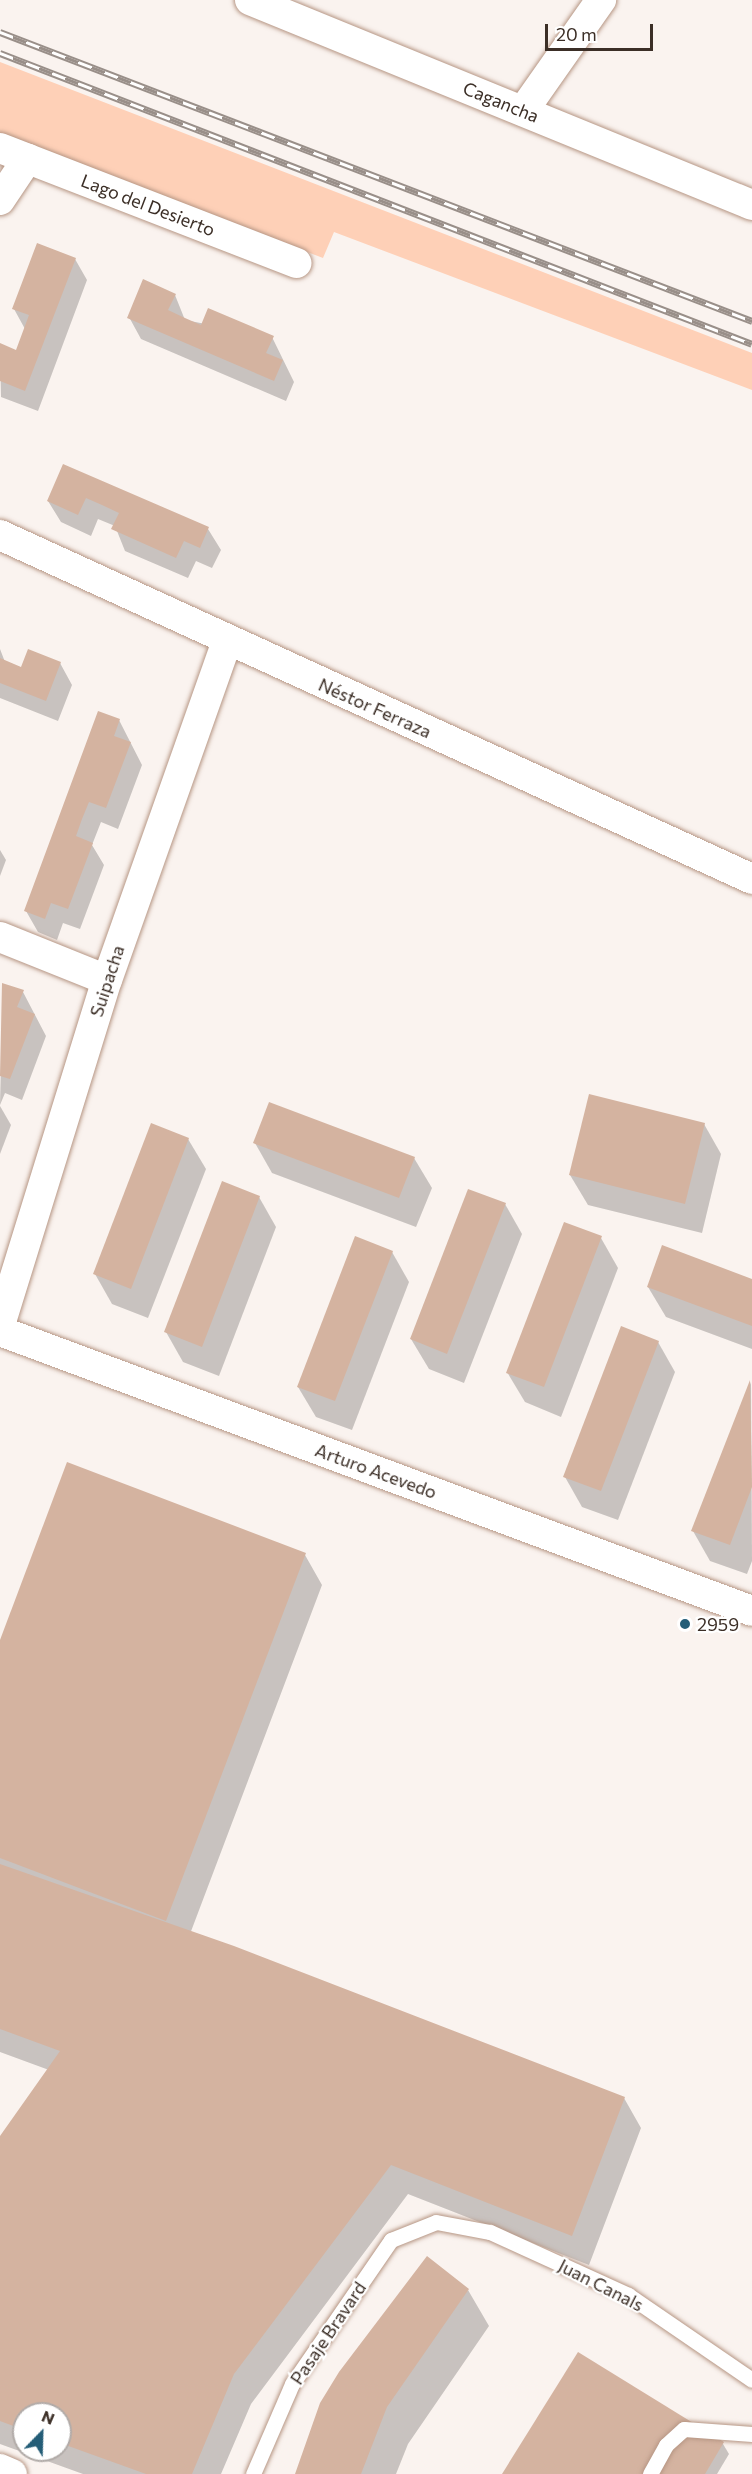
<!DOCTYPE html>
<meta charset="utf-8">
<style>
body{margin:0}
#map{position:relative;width:752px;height:2474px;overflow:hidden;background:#faf3ef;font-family:Commissioner,sans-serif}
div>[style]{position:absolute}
.green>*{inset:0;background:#fed0b7}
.shadow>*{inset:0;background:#0003}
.building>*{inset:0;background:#d4b3a0}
.roads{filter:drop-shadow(0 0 2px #b69684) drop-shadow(0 0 2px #b69684)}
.service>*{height:15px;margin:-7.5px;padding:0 7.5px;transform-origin:7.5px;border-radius:7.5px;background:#fff}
.minor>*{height:30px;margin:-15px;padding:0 15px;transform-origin:15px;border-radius:15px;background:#fff}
.rail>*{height:7px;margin-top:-3.5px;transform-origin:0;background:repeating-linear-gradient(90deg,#fff 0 14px,#998f89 0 28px);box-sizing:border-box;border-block:2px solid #998f89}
.dots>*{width:16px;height:16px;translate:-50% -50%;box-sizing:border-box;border:3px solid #fff;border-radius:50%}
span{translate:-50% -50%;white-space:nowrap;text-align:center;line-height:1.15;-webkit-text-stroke:4.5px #fff;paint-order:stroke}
.street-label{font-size:18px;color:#3b2e26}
.poi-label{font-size:18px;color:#3b2e26}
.left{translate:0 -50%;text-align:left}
.north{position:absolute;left:12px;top:2402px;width:60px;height:60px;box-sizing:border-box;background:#fff;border:2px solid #b1aba8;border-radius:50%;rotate:23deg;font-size:16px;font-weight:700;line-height:24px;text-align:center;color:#3b2e26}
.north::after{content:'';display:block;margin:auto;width:21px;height:27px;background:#245d77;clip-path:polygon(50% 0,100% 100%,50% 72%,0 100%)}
.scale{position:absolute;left:545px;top:24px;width:108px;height:27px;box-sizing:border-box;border:3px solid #3b2e26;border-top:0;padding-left:8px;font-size:18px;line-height:21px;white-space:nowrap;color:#3b2e26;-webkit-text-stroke:4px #fff;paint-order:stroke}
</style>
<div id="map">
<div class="green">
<div style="clip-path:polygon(0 62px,752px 353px,752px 390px,334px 232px,323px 258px,0 134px)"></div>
</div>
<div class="shadow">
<div style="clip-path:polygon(75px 259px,87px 280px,38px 411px,1px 397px,0 345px,17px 352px,25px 329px,14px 309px)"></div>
<div style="clip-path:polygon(175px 295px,185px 320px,272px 337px,294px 382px,286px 401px,141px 339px,129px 317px)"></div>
<div style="clip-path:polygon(63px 466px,208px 529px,221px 550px,212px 568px,196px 561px,188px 578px,125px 551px,115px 526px,98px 519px,91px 536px,61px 522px,48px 501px)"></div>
<div style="clip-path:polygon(0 649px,5px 662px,22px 669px,60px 663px,72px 685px,58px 721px,0 698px)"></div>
<div style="clip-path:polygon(119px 720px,142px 765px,118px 829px,101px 822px,92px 845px,104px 865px,80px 929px,63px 923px,57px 940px,38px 932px,26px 911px)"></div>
<div style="clip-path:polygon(0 850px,6px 860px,0 876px)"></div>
<div style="clip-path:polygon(3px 985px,23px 992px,46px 1036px,22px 1100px,5px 1093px,0 1105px)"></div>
<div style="clip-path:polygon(0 1106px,11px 1125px,0 1154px)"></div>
<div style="clip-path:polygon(704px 1124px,721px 1154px,702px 1233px,588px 1205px,570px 1175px)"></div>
<div style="clip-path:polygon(188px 1139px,206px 1169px,148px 1318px,112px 1304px,95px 1274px)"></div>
<div style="clip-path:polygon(255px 1143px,414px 1158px,432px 1188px,416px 1227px,272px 1173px)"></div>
<div style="clip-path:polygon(259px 1197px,276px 1227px,219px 1376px,183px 1362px,166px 1332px)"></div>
<div style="clip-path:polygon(505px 1204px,522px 1234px,464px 1383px,429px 1369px,411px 1339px)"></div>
<div style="clip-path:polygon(601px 1238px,618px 1268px,561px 1417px,525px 1402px,507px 1372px)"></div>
<div style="clip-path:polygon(392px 1252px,409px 1282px,352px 1430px,316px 1417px,298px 1387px)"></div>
<div style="clip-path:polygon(752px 1280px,752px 1349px,666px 1317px,648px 1287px)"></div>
<div style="clip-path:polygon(658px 1342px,675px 1372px,618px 1520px,582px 1507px,565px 1477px)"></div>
<div style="clip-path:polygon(751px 1382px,752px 1561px,747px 1574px,710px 1561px,693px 1531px)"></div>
<div style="clip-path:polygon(evenodd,305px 1555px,322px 1585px,190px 1934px,624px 2098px,641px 2128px,589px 2265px,408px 2194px,251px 2404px,221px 2474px,83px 2474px,0 2444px,0 2139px,49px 2070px,0 2052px,0 1644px,305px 1555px,24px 2414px,60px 2414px,60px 2450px,24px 2450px,24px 2414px)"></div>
<div style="clip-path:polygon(468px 2290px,489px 2326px,408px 2444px,396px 2474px,296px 2474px)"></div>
<div style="clip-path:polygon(645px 2398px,723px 2444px,729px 2454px,717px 2474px,504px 2474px)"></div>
</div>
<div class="building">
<div style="clip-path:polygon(37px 243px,76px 258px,25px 391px,0 381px,0 343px,16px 350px,29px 315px,12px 309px)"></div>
<div style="clip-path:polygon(143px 279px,176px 294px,168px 310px,185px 318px,201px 325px,208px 308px,274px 336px,266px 353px,283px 360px,274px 381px,127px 318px)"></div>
<div style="clip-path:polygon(63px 464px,209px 527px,200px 548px,184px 541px,176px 558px,111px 529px,119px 513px,102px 505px,86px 498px,78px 515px,47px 501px)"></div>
<div style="clip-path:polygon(28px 649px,61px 662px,46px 701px,0 683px,0 658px,21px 667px)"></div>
<div style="clip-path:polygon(98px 711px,120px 719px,114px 736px,131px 742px,106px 808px,89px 802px,82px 819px,76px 836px,93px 843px,68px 909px,51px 903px,45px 919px,24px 911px)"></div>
<div style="clip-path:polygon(2px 983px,24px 990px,17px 1007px,35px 1014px,10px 1079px,0 1076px)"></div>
<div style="clip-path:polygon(589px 1094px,705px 1123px,685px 1204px,569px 1175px)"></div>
<div style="clip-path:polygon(269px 1102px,415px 1157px,399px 1198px,253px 1143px)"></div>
<div style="clip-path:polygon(151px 1123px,189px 1138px,131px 1289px,93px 1274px)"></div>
<div style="clip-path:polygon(222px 1181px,260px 1196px,202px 1347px,164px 1332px)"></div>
<div style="clip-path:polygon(468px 1189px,506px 1203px,447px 1354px,410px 1339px)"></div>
<div style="clip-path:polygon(564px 1222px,602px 1236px,544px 1387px,506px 1373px)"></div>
<div style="clip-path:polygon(355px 1236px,393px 1251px,335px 1401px,297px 1387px)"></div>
<div style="clip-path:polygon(662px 1245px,752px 1279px,752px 1326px,647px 1287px)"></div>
<div style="clip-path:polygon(621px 1326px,659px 1341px,601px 1491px,563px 1477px)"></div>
<div style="clip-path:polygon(750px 1380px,752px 1487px,730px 1545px,691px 1531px)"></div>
<div style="clip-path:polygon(67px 1462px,306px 1553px,166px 1921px,0 1858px,0 1640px)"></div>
<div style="clip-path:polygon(0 1864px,234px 1946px,625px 2097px,572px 2236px,391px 2165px,234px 2374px,192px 2474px,146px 2474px,60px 2443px,60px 2414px,24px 2414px,24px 2430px,0 2421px,0 2136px,60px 2051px,0 2029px)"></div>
<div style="clip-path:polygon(427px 2256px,469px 2289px,387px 2407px,361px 2474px,295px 2474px,320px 2403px,339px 2372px)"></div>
<div style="clip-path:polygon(578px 2352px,724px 2442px,705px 2474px,502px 2474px)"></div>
</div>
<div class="roads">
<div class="service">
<div style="left:253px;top:2474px;width:98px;rotate:-66.6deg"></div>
<div style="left:292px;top:2384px;width:175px;rotate:-55.5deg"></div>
<div style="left:391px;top:2240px;width:48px;rotate:-21.8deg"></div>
<div style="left:436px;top:2222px;width:55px;rotate:10.5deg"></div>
<div style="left:490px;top:2232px;width:152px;rotate:24.5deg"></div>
<div style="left:628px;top:2295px;width:150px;rotate:34.4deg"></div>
<div style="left:650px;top:2474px;width:33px;rotate:-61deg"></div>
<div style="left:666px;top:2445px;width:24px;rotate:-42deg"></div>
<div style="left:684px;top:2429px;width:68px;rotate:4.2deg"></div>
</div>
<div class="minor">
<div style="left:250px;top:0;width:542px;rotate:22.21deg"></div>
<div style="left:523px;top:111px;width:136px;rotate:-54.9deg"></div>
<div style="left:0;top:148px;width:318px;rotate:21.2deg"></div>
<div style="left:0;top:200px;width:50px;rotate:-56.3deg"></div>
<div style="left:0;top:535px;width:827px;rotate:24.58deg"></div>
<div style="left:0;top:937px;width:115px;rotate:21.9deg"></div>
<div style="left:0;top:1325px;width:361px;rotate:-72.8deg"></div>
<div style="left:107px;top:980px;width:360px;rotate:-70.5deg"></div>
<div style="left:0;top:1331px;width:802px;rotate:20.42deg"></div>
<div style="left:0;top:2469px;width:13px;rotate:23deg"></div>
</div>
</div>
<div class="rail">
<div style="left:0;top:32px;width:806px;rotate:21.02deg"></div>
<div style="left:0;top:53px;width:806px;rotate:21.15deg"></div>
</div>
<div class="dots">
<div style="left:685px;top:1624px;background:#245d77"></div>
</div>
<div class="street-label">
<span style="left:501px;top:102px;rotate:22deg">Cagancha</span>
<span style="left:148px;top:205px;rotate:21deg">Lago del Desierto</span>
<span style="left:375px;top:708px;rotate:24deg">Néstor Ferraza</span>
<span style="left:107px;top:981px;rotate:-72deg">Suipacha</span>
<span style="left:376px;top:1471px;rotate:20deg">Arturo Acevedo</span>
<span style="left:601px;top:2285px;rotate:27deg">Juan Canals</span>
<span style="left:328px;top:2333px;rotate:-56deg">Pasaje Bravard</span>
</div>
<div class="poi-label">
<span class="left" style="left:697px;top:1624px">2959</span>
</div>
<div class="north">N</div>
<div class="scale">20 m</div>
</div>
